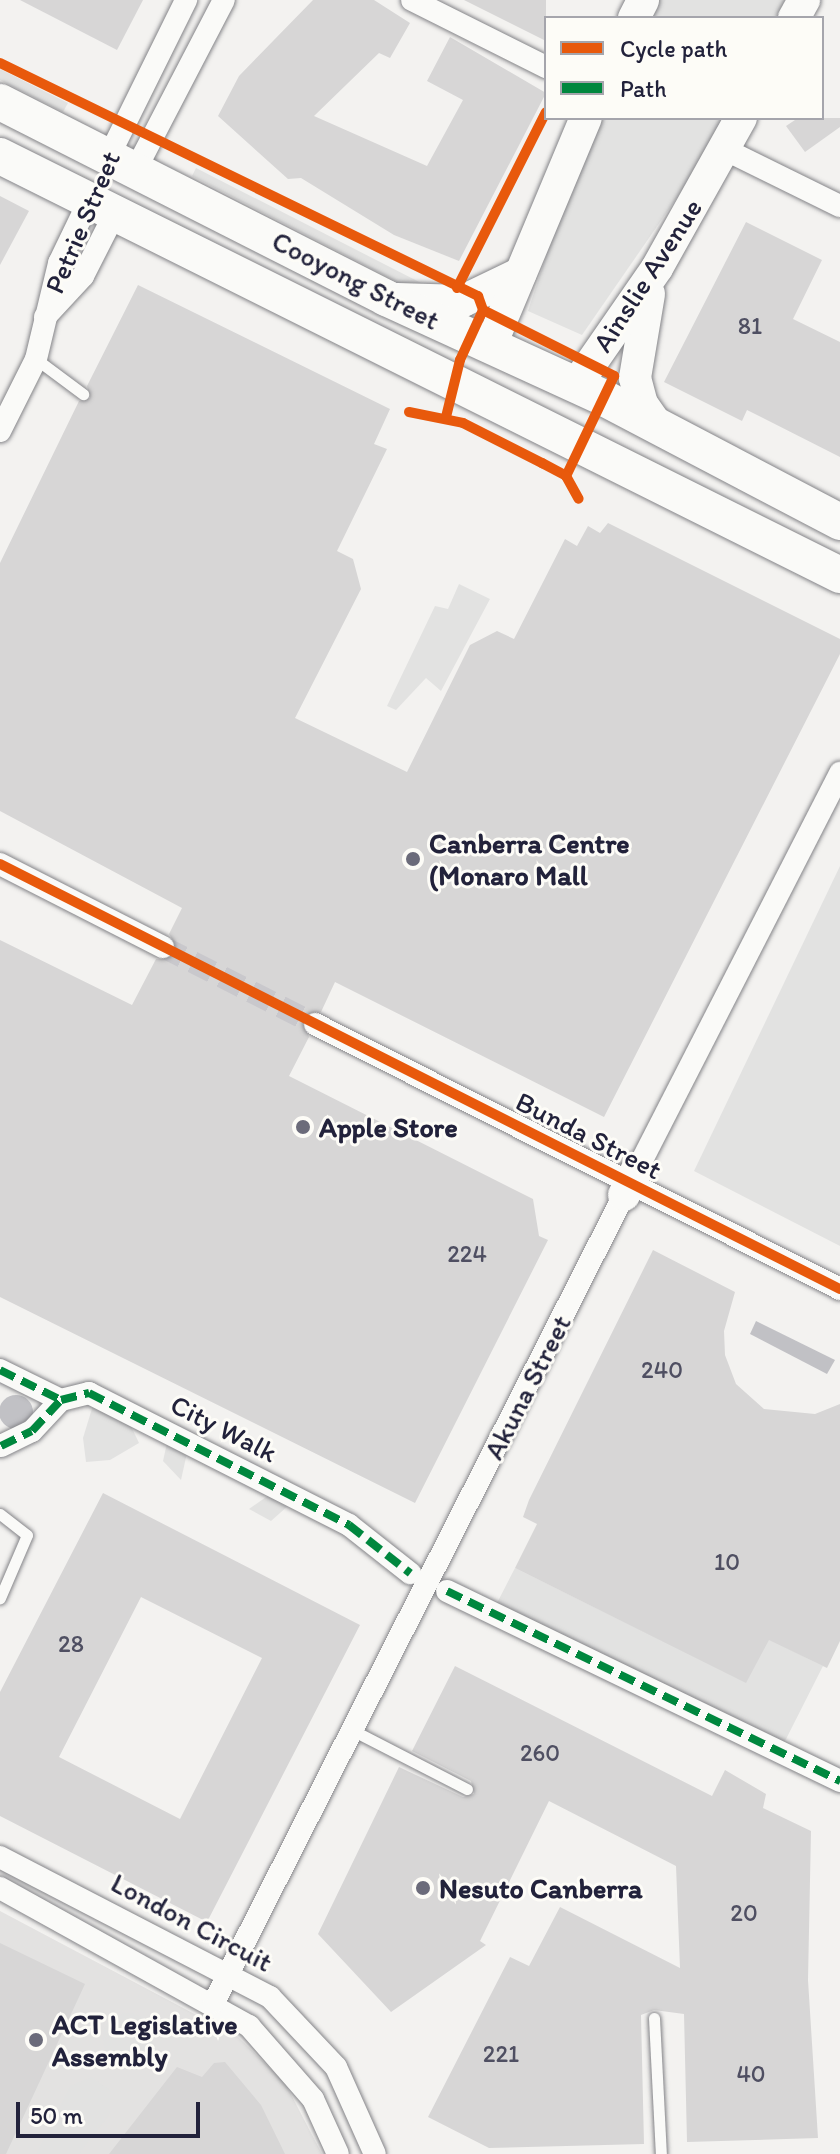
<!DOCTYPE html>
<style>
body{margin:0}
#map{position:relative;width:840px;height:2154px;overflow:hidden;background:#f3f2f0;font-family:Itim,sans-serif}
div>[style]{position:absolute}
.built>*{inset:0;background:#e3e2e1}
.green>*{inset:0;background:#e2e2e1}
.round{border-radius:50%}
.water>*{inset:0;background:#c1c1c5}
.building>*{inset:0;background:#d7d6d6}
.street-tunnel>*{height:22px;margin-top:-11px;transform-origin:0;background:repeating-linear-gradient(90deg,#c9c8cc 0 22px,transparent 0 33px)}
.roads{filter:drop-shadow(0 0 2px #848488) drop-shadow(0 0 2px #848488)}
.lane>*{height:11px;margin:-5.5px;padding:0 5.5px;transform-origin:5.5px;border-radius:5.5px;background:#fafaf8}
.street>*{height:22px;margin:-11px;padding:0 11px;transform-origin:11px;border-radius:11px;background:#fafaf8}
.secondary>*{height:32px;margin:-16px;padding:0 16px;transform-origin:16px;border-radius:16px;background:#fafaf8}
.primary>*{height:36px;margin:-18px;padding:0 18px;transform-origin:18px;border-radius:18px;background:#fafaf8}
.quiet>*{height:8px;margin-top:-4px;transform-origin:0;background:repeating-linear-gradient(90deg,#00873e 0 16px,transparent 0 24px)}
.cycleway>*{height:10px;margin:-5px;padding:0 5px;transform-origin:5px;border-radius:5px;background:#e8590c}
.dots>*{width:22px;height:22px;translate:-50% -50%;box-sizing:border-box;border:4px solid #fdfcf7;border-radius:50%}
span{translate:-50% -50%;white-space:nowrap;text-align:center;line-height:1.15;-webkit-text-stroke:6px #fdfcf7;paint-order:stroke}
.number-label{font-size:24px;color:#4f4f62}
.number-label span{-webkit-text-stroke-width:0}
.street-label{font-size:28px;color:#22223b}
.poi-label{font-size:28px;color:#22223b;font-weight:700}
.left{translate:0 -50%;text-align:left}
.legend{position:absolute;left:544px;top:16px;width:280px;height:104px;box-sizing:border-box;background:#fdfcf7;border:2px solid #a5a5ac;margin:0;padding:10px 14px;list-style:none;font-size:24px;color:#22223b}
.legend li{display:flex;align-items:center;gap:16px;height:40px}
.legend b{width:40px;border:2px solid #a5a5ac}
.scale{position:absolute;left:16px;top:2102px;width:184px;height:36px;box-sizing:border-box;border:4px solid #22223b;border-top:0;padding-left:10px;font-size:24px;line-height:28px;white-space:nowrap;color:#22223b;-webkit-text-stroke:6px #fdfcf7;paint-order:stroke}
</style>
<div id="map">
<div class="built">
<div style="clip-path:polygon(0 1911px,238px 2037px,285px 2083px,322px 2154px,0 2154px)"></div>
</div>
<div class="green">
<div style="clip-path:polygon(658px 0,785px 0,776px 18px,649px 18px)"></div>
<div style="clip-path:polygon(0 69px,68px 103px,63px 112px,0 80px)"></div>
<div style="clip-path:polygon(599px 118px,725px 118px,707px 154px,582px 335px,528px 311px,579px 157px)"></div>
<div style="clip-path:polygon(196px 168px,431px 288px,415px 291px,192px 176px)"></div>
<div style="clip-path:polygon(459px 584px,490px 599px,441px 691px,426px 678px,396px 710px,387px 706px,435px 606px,448px 609px)"></div>
<div style="clip-path:polygon(840px 866px,840px 1246px,694px 1171px)"></div>
<div style="clip-path:polygon(94px 1402px,129px 1422px,139px 1443px,110px 1460px,86px 1462px,83px 1438px)"></div>
<div style="clip-path:polygon(167px 1443px,187px 1453px,181px 1480px,163px 1461px)"></div>
<div style="clip-path:polygon(269px 1495px,289px 1505px,271px 1521px,249px 1509px)"></div>
<div style="clip-path:polygon(515px 1568px,663px 1641px,685px 1597px,823px 1666px,784px 1743px,497px 1603px)"></div>
<div class="round" style="left:103px;top:2013px;width:50px;height:50px"></div>
<div style="clip-path:polygon(91px 2077px,110px 2090px,110px 2114px,79px 2154px,36px 2154px,70px 2086px)"></div>
</div>
<div class="water">
<div style="clip-path:polygon(756px 1321px,835px 1360px,827px 1374px,750px 1334px)"></div>
<div class="round" style="left:-1px;top:1395px;width:34px;height:34px"></div>
</div>
<div class="building">
<div style="clip-path:polygon(20px 0,143px 0,117px 50px)"></div>
<div style="clip-path:polygon(313px 0,374px 0,410px 23px,390px 58px,379px 53px,314px 116px,427px 166px,463px 100px,427px 81px,450px 37px,546px 93px,459px 261px,394px 235px,301px 178px,288px 179px,218px 116px,239px 76px)"></div>
<div style="clip-path:polygon(464px 0,546px 0,546px 41px)"></div>
<div style="clip-path:polygon(798px 118px,840px 118px,840px 127px,805px 152px,786px 126px)"></div>
<div style="clip-path:polygon(0 196px,29px 211px,0 265px)"></div>
<div style="clip-path:polygon(746px 222px,822px 260px,793px 319px,840px 342px,840px 457px,747px 410px,742px 421px,664px 382px)"></div>
<div style="clip-path:polygon(138px 285px,390px 409px,374px 444px,387px 449px,337px 551px,353px 559px,361px 589px,295px 718px,407px 772px,470px 645px,497px 631px,514px 639px,565px 539px,577px 546px,588px 526px,600px 533px,608px 523px,840px 639px,840px 654px,604px 1117px,335px 982px,321px 1012px,302px 1018px,309px 1037px,289px 1076px,533px 1199px,539px 1236px,548px 1240px,415px 1503px,0 1297px,0 940px,132px 1005px,156px 959px,170px 959px,177px 947px,169px 934px,182px 908px,0 811px,0 563px,79px 401px,90px 398px,87px 386px)"></div>
<div style="clip-path:polygon(653px 1250px,735px 1292px,724px 1331px,725px 1355px,736px 1384px,764px 1409px,815px 1414px,840px 1404px,840px 1641px,827px 1668px,769px 1640px,746px 1683px,515px 1568px,537px 1524px,523px 1517px,529px 1500px)"></div>
<div style="clip-path:polygon(evenodd,103px 1493px,360px 1625px,207px 1922px,0 1816px,0 1692px,103px 1493px,141px 1597px,262px 1658px,180px 1819px,59px 1757px,141px 1597px)"></div>
<div style="clip-path:polygon(455px 1666px,712px 1796px,725px 1770px,766px 1794px,763px 1808px,811px 1831px,808px 1980px,818px 2138px,687px 2142px,684px 2014px,654px 2010px,641px 2015px,644px 2144px,489px 2148px,428px 2117px,510px 1957px,529px 1966px,560px 1907px,680px 1968px,676px 1866px,549px 1801px,480px 1941px,486px 1945px,391px 2012px,318px 1934px,399px 1767px,463px 1797px,474px 1794px,471px 1781px,412px 1751px)"></div>
<div style="clip-path:polygon(0 1943px,85px 1984px,6px 2154px,0 2154px)"></div>
<div style="clip-path:polygon(225px 2062px,261px 2105px,285px 2154px,109px 2154px,177px 2067px,202px 2077px,214px 2063px)"></div>
</div>
<div class="street-tunnel">
<div style="left:163px;top:947px;width:170px;rotate:26.9deg"></div>
</div>
<div class="roads">
<div class="lane">
<div style="left:36px;top:359px;width:59px;rotate:36.7deg"></div>
<div style="left:0;top:1514px;width:34px;rotate:38deg"></div>
<div style="left:27px;top:1535px;width:69px;rotate:113.2deg"></div>
<div style="left:354px;top:1731px;width:127px;rotate:27.2deg"></div>
<div style="left:654px;top:2018px;width:136px;rotate:87.1deg"></div>
</div>
<div class="street">
<div style="left:412px;top:0;width:150px;rotate:26.6deg"></div>
<div style="left:724px;top:149px;width:129px;rotate:26.2deg"></div>
<div style="left:110px;top:154px;width:172px;rotate:-63.7deg"></div>
<div style="left:137px;top:167px;width:188px;rotate:-62.5deg"></div>
<div style="left:45px;top:317px;width:56px;rotate:-47.2deg"></div>
<div style="left:83px;top:276px;width:71px;rotate:-63.1deg"></div>
<div style="left:0;top:431px;width:80px;rotate:-63.4deg"></div>
<div style="left:36px;top:359px;width:99px;rotate:-76.5deg"></div>
<div style="left:59px;top:263px;width:69px;rotate:-64.2deg"></div>
<div style="left:0;top:864px;width:183px;rotate:27deg"></div>
<div style="left:315px;top:1024px;width:588px;rotate:26.78deg"></div>
<div style="left:638px;top:1168px;width:444px;rotate:-62.9deg"></div>
<div style="left:0;top:1370px;width:68px;rotate:26.2deg"></div>
<div style="left:61px;top:1400px;width:29px;rotate:-14deg"></div>
<div style="left:89px;top:1393px;width:292px;rotate:26.9deg"></div>
<div style="left:349px;top:1525px;width:78px;rotate:38.2deg"></div>
<div style="left:1px;top:1446px;width:34px;rotate:-26deg"></div>
<div style="left:32px;top:1431px;width:42px;rotate:-46.9deg"></div>
<div style="left:447px;top:1591px;width:437px;rotate:25.8deg"></div>
<div style="left:0;top:1857px;width:304px;rotate:27.4deg"></div>
<div style="left:270px;top:1997px;width:96px;rotate:46.7deg"></div>
<div style="left:336px;top:2067px;width:95px;rotate:65.9deg"></div>
<div style="left:0;top:1888px;width:285px;rotate:29deg"></div>
<div style="left:249px;top:2026px;width:97px;rotate:48.8deg"></div>
<div style="left:313px;top:2099px;width:60px;rotate:65.6deg"></div>
<div style="left:214px;top:2002px;width:905px;rotate:-63.07deg"></div>
</div>
<div class="secondary">
<div style="left:634px;top:18px;width:20px;rotate:-63deg"></div>
<div style="left:794px;top:18px;width:21px;rotate:-61deg"></div>
<div style="left:649px;top:294px;width:85px;rotate:99.5deg"></div>
<div style="left:635px;top:378px;width:27px;rotate:75deg"></div>
<div style="left:642px;top:404px;width:29px;rotate:55deg"></div>
<div style="left:397px;top:299px;width:66px;rotate:1.7deg"></div>
<div style="left:463px;top:301px;width:64px;rotate:-25.8deg"></div>
<div style="left:490px;top:347px;width:248px;rotate:-67.3deg"></div>
<div style="left:576px;top:385px;width:142px;rotate:-55.3deg"></div>
<div style="left:657px;top:268px;width:172px;rotate:-60.8deg"></div>
<div style="left:624px;top:1195px;width:30px;rotate:-63deg"></div>
</div>
<div class="primary">
<div style="left:0;top:102px;width:433px;rotate:26.9deg"></div>
<div style="left:386px;top:298px;width:240px;rotate:24.6deg"></div>
<div style="left:604px;top:398px;width:267px;rotate:27.7deg"></div>
<div style="left:0;top:156px;width:939px;rotate:26.51deg"></div>
</div>
</div>
<div class="quiet">
<div style="left:0;top:1370px;width:68px;rotate:26.2deg"></div>
<div style="left:61px;top:1400px;width:29px;rotate:-14deg"></div>
<div style="left:89px;top:1393px;width:292px;rotate:26.9deg"></div>
<div style="left:349px;top:1525px;width:78px;rotate:38.2deg"></div>
<div style="left:1px;top:1446px;width:34px;rotate:-26deg"></div>
<div style="left:32px;top:1431px;width:42px;rotate:-46.9deg"></div>
<div style="left:447px;top:1591px;width:437px;rotate:25.8deg"></div>
</div>
<div class="cycleway">
<div style="left:0;top:63px;width:532px;rotate:25.99deg"></div>
<div style="left:478px;top:296px;width:15px;rotate:70deg"></div>
<div style="left:483px;top:310px;width:147px;rotate:26.7deg"></div>
<div style="left:614px;top:376px;width:111px;rotate:115.6deg"></div>
<div style="left:457px;top:288px;width:197px;rotate:-63.2deg"></div>
<div style="left:409px;top:412px;width:55px;rotate:11.5deg"></div>
<div style="left:463px;top:423px;width:89px;rotate:26.9deg"></div>
<div style="left:542px;top:463px;width:27px;rotate:28deg"></div>
<div style="left:566px;top:476px;width:26px;rotate:61deg"></div>
<div style="left:446px;top:417px;width:59px;rotate:-76.2deg"></div>
<div style="left:460px;top:360px;width:55px;rotate:-65.3deg"></div>
<div style="left:0;top:864px;width:941px;rotate:26.84deg"></div>
</div>
<div class="dots">
<div style="left:413px;top:859px;background:#6b6b7a"></div>
<div style="left:303px;top:1127px;background:#6b6b7a"></div>
<div style="left:423px;top:1888px;background:#6b6b7a"></div>
<div style="left:36px;top:2040px;background:#6b6b7a"></div>
</div>
<div class="number-label">
<span style="left:750px;top:326px">81</span>
<span style="left:467px;top:1254px">224</span>
<span style="left:662px;top:1370px">240</span>
<span style="left:727px;top:1562px">10</span>
<span style="left:71px;top:1644px">28</span>
<span style="left:540px;top:1753px">260</span>
<span style="left:744px;top:1913px">20</span>
<span style="left:501px;top:2054px">221</span>
<span style="left:751px;top:2074px">40</span>
</div>
<div class="street-label">
<span style="left:82px;top:222px;rotate:-67deg">Petrie Street</span>
<span style="left:647px;top:275px;rotate:-57deg">Ainslie Avenue</span>
<span style="left:356px;top:280px;rotate:27deg">Cooyong Street</span>
<span style="left:589px;top:1135px;rotate:27deg">Bunda Street</span>
<span style="left:527px;top:1387px;rotate:-63deg">Akuna Street</span>
<span style="left:224px;top:1428px;rotate:27deg">City Walk</span>
<span style="left:192px;top:1922px;rotate:28deg">London Circuit</span>
</div>
<div class="poi-label">
<span class="left" style="left:429px;top:859px">Canberra Centre<br>(Monaro Mall</span>
<span class="left" style="left:319px;top:1127px">Apple Store</span>
<span class="left" style="left:439px;top:1888px">Nesuto Canberra</span>
<span class="left" style="left:52px;top:2040px">ACT Legislative<br>Assembly</span>
</div>
<ul class="legend">
<li><b style="height:10px;background:#e8590c"></b>Cycle path</li>
<li><b style="height:10px;background:#00873e"></b>Path</li>
</ul>
<div class="scale">50 m</div>
</div>
